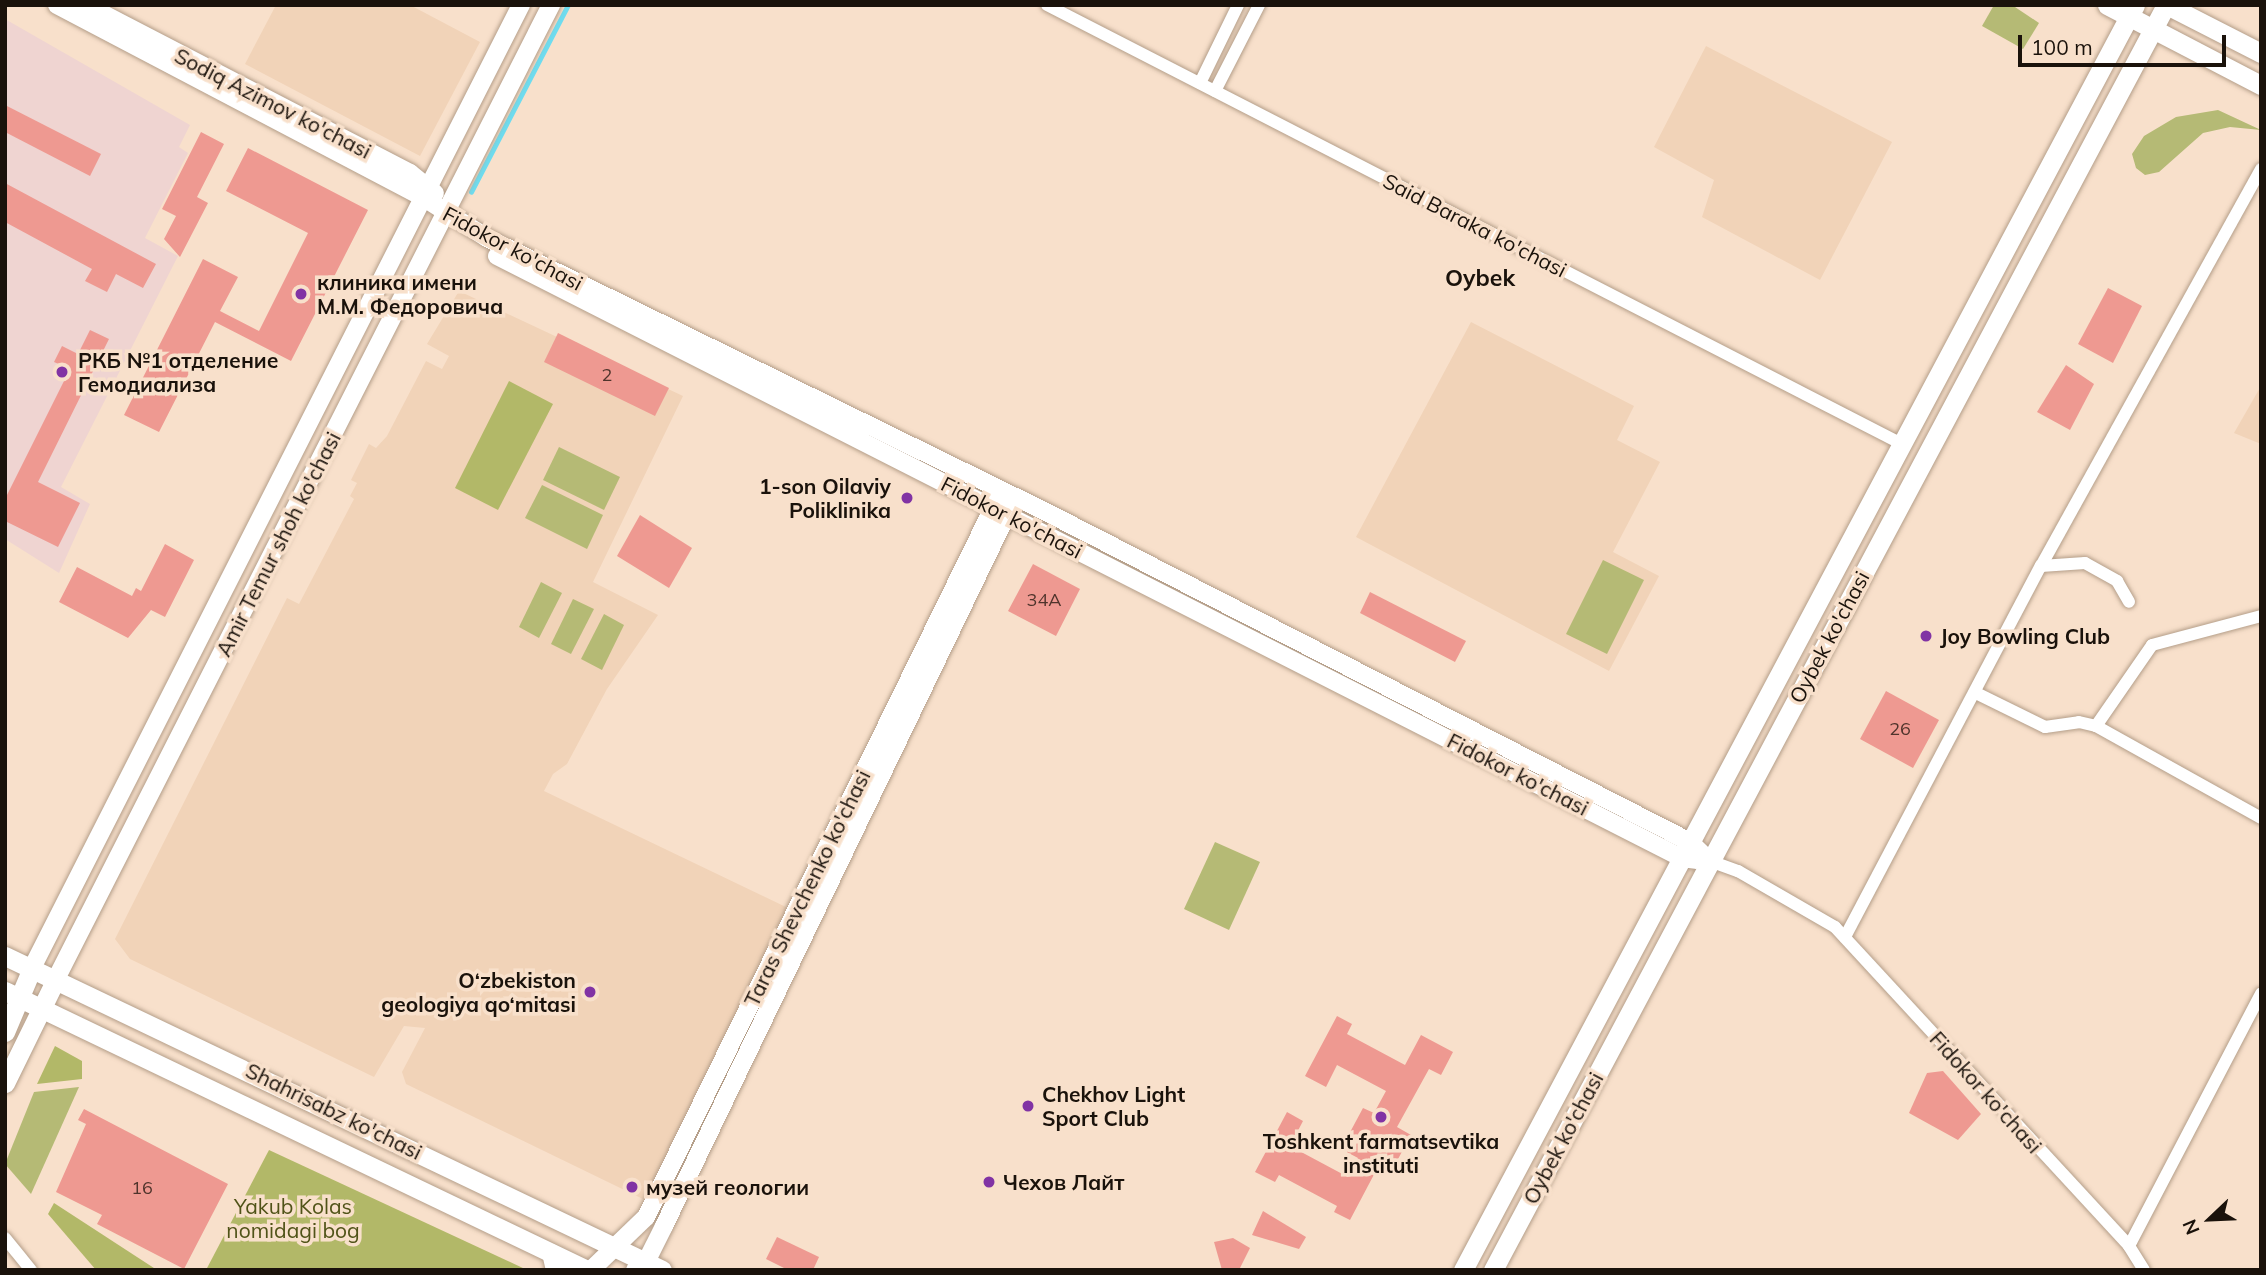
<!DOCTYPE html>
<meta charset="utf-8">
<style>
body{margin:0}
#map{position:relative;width:2266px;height:1275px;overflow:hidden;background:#f8e0cb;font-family:Mulish,sans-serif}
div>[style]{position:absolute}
.built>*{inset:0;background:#f1d3b8}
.medical>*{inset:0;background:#efd4d1}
.green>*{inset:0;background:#b5ba75}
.forest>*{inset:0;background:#b2b868}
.stream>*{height:4.5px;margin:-2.25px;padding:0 2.25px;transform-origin:2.25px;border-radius:2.25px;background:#6edcef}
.building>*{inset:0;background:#ee9991}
.roads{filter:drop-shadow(0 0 2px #b49e89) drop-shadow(0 0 2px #b49e89)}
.street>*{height:12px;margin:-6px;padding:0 6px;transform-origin:6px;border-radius:6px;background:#fff}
.secondary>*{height:18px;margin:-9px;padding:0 9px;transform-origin:9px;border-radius:9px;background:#fff}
.primary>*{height:19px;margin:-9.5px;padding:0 9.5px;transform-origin:9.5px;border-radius:9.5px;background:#fff}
.dots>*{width:19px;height:19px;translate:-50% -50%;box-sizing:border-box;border:4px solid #f8e0cb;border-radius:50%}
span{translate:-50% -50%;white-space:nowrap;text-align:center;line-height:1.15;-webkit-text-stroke:7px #f8e0cb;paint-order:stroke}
.number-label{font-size:18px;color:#4f342c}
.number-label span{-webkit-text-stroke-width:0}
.street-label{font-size:21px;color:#1a120b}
.poi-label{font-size:21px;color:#1a120b;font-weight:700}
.left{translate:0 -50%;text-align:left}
.right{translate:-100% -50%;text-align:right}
.park-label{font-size:21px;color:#505318}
.neighbourhood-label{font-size:23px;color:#1a120b;font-weight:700}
.frame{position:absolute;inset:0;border:7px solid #1a120b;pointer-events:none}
.north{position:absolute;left:2175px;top:1184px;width:70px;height:70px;-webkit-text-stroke:5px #f8e0cb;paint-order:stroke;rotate:247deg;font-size:19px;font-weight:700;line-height:28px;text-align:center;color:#1a120b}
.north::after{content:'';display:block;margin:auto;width:24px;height:32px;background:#1a120b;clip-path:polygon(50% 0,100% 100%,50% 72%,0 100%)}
.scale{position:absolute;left:2018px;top:35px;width:208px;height:32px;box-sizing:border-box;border:4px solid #1a120b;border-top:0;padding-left:9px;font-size:21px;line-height:24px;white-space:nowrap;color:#1a120b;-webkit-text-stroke:5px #f8e0cb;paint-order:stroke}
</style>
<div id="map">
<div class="built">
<div style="clip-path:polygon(276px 5px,410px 5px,480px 42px,420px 156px,245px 64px)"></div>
<div style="clip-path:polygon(1706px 46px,1892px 142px,1820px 280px,1702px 217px,1714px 180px,1654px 147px)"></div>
<div style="clip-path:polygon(459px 291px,683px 396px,593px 582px,658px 615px,607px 689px,567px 764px,553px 774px,544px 791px,788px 908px,645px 1200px,406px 1084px,402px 1072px,425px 1028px,404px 1026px,374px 1077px,130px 959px,115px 939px,287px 598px,299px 604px,354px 499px,350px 496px,357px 483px,351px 480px,369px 444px,376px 448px,387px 436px,426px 361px,442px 369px,449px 356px,427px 344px)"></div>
<div style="clip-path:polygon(1471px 322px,1634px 406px,1617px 440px,1660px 462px,1613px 552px,1659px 576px,1609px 671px,1356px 537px)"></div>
<div style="clip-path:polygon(2261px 386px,2261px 444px,2234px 433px)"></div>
</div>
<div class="medical">
<div style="clip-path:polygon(5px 19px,190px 125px,179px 147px,188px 153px,145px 238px,178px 256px,61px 487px,90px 504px,59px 573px,5px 539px)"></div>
</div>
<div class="green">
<div style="clip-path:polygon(1994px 5px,2012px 5px,2039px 23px,2023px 49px,1982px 26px)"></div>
<div style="clip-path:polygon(2218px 110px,2261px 130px,2230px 127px,2203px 133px,2159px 172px,2145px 175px,2136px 168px,2132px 154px,2144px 136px,2176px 117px)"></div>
<div style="clip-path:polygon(559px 447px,620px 477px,604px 510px,543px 480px)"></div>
<div style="clip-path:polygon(542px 485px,603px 515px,587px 549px,525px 518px)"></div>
<div style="clip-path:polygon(1603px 560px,1644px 580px,1607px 654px,1566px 634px)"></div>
<div style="clip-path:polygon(541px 582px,562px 593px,539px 638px,519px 627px)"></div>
<div style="clip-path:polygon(573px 599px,594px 609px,571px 654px,551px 644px)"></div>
<div style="clip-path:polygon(604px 614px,624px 625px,602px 670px,581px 659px)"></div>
<div style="clip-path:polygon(1215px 842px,1260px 862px,1229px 930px,1184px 909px)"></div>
<div style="clip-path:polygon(79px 1087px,31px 1194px,5px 1164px,34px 1092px)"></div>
</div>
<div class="forest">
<div style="clip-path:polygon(509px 381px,553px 404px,498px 510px,455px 488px)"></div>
<div style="clip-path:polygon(55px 1046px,82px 1061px,82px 1079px,37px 1084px)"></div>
<div style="clip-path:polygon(269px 1150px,525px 1269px,526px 1270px,206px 1270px)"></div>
<div style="clip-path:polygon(54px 1203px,157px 1270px,96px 1270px,48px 1214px)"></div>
</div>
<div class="stream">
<div style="left:471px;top:192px;width:211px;rotate:-62.6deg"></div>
</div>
<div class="building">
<div style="clip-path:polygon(5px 105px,101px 154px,90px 176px,5px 132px)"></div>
<div style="clip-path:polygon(201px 132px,224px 144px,197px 197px,208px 203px,180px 257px,164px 239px,176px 216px,162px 209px)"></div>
<div style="clip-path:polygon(248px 148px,368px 210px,291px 361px,215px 322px,159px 432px,124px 415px,203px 259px,238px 277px,220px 311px,259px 331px,308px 233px,226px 191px)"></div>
<div style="clip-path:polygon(5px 183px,156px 264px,143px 288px,116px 274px,107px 292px,85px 281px,92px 269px,5px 222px)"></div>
<div style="clip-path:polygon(2108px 288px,2142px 306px,2113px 363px,2078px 344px)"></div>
<div style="clip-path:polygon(90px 330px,109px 339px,38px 482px,80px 503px,58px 547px,5px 521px,5px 499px,70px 369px,54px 362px,62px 346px,78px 354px)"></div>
<div style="clip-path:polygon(558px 333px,669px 388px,655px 416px,544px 362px)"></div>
<div style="clip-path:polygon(2066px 365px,2094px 384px,2070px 430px,2037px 412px)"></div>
<div style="clip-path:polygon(640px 515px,692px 548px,669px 588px,617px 556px)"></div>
<div style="clip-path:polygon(165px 544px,194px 560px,165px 617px,151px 610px,128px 638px,59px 602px,77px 567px,132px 596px,136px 588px,141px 591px)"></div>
<div style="clip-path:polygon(1033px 564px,1080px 589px,1056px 636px,1008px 611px)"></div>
<div style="clip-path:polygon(1370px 592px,1466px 641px,1455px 662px,1360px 613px)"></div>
<div style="clip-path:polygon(1886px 691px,1939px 720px,1913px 768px,1860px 739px)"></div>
<div style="clip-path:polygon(1337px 1016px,1352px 1024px,1347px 1034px,1405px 1065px,1421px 1035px,1453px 1052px,1441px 1075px,1429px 1069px,1397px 1127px,1411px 1135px,1391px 1172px,1379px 1165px,1350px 1220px,1334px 1212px,1337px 1206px,1279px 1175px,1275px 1182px,1255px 1172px,1287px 1112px,1303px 1121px,1290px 1146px,1348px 1177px,1358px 1158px,1341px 1149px,1363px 1108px,1374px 1113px,1386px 1091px,1337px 1065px,1326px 1087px,1305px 1076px)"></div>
<div style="clip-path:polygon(1943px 1071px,1981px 1114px,1958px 1140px,1909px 1113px,1927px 1073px)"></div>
<div style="clip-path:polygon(84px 1109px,228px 1184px,184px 1269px,97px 1224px,102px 1215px,56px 1192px,86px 1124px,78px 1120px)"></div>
<div style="clip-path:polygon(1263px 1211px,1306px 1237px,1299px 1249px,1252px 1235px)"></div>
<div style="clip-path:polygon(777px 1237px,819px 1257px,813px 1270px,788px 1270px,766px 1259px)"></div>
<div style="clip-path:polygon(1233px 1238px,1250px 1248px,1239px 1270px,1222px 1270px,1214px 1242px)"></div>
</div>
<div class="roads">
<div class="street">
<div style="left:1047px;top:5px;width:961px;rotate:27.18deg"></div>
<div style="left:1200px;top:83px;width:87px;rotate:-64deg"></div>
<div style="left:1215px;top:91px;width:97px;rotate:-62.9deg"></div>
<div style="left:2041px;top:566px;width:44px;rotate:-3.9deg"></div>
<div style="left:2085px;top:563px;width:37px;rotate:29deg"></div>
<div style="left:2117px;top:581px;width:24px;rotate:60deg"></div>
<div style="left:1976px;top:693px;width:77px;rotate:26.2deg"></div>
<div style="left:2045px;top:727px;width:34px;rotate:-8deg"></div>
<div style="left:2079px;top:722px;width:17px;rotate:13deg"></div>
<div style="left:2096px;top:726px;width:189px;rotate:29.1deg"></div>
<div style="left:2096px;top:726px;width:98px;rotate:-55.3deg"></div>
<div style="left:2152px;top:645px;width:113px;rotate:-14.9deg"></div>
<div style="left:1710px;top:861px;width:30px;rotate:20deg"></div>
<div style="left:1738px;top:871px;width:112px;rotate:30deg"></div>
<div style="left:1835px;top:927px;width:434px;rotate:47.3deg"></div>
<div style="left:2129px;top:1246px;width:28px;rotate:58deg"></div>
<div style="left:1845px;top:937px;width:420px;rotate:-62.2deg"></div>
<div style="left:2041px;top:566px;width:454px;rotate:-61deg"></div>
<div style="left:5px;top:1238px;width:41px;rotate:50.9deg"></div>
<div style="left:2129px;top:1246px;width:285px;rotate:-62.4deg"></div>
</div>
<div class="secondary">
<div style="left:57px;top:5px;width:415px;rotate:27.7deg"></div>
<div style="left:424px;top:198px;width:75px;rotate:32.4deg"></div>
<div style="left:487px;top:238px;width:625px;rotate:26.11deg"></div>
<div style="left:1048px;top:513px;width:721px;rotate:27.13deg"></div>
<div style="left:1690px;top:842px;width:28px;rotate:44deg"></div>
<div style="left:86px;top:5px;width:365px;rotate:27.4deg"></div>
<div style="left:410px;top:173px;width:32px;rotate:39deg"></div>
<div style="left:497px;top:256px;width:1329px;rotate:26.93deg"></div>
<div style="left:1682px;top:858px;width:14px;rotate:8deg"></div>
<div style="left:32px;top:968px;width:1080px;rotate:-63.08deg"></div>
<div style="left:56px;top:979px;width:1093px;rotate:-63.06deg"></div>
<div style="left:551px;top:1253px;width:17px;rotate:77deg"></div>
<div style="left:591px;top:1270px;width:76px;rotate:-43.9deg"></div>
<div style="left:646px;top:1217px;width:798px;rotate:-63.92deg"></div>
<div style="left:635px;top:1270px;width:14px;rotate:-36deg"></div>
<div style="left:646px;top:1262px;width:40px;rotate:-63.4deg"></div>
<div style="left:664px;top:1226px;width:799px;rotate:-64.27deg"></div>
</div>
<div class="primary">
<div style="left:2107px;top:5px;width:174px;rotate:27.5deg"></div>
<div style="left:2167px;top:5px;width:106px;rotate:27.1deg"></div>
<div style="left:5px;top:956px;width:728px;rotate:25.54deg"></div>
<div style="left:5px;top:991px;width:645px;rotate:25.61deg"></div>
<div style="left:5px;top:1032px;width:69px;rotate:-67.1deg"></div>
<div style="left:5px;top:1083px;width:116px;rotate:-63.9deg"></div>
<div style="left:1463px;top:1270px;width:1432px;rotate:-62.02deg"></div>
<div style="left:1493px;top:1270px;width:1433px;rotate:-61.99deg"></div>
</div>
</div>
<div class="dots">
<div style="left:301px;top:294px;background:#8133a4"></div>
<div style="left:62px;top:372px;background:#8133a4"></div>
<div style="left:907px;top:498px;background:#8133a4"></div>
<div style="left:1926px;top:636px;background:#8133a4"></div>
<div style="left:590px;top:992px;background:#8133a4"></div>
<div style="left:1028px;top:1106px;background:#8133a4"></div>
<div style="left:1381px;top:1117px;background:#8133a4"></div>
<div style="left:989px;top:1182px;background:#8133a4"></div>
<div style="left:632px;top:1187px;background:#8133a4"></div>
</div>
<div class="number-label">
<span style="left:607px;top:375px">2</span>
<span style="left:1044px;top:600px">34А</span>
<span style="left:1900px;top:729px">26</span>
<span style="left:142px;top:1188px">16</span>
</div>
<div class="street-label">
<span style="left:273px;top:103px;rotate:27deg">Sodiq Azimov ko'chasi</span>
<span style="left:1475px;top:225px;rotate:27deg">Said Baraka ko'chasi</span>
<span style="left:513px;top:248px;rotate:28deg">Fidokor ko'chasi</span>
<span style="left:1012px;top:517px;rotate:27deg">Fidokor ko'chasi</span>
<span style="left:278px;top:544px;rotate:-63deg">Amir Temur shoh ko'chasi</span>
<span style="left:1829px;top:637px;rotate:-62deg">Oybek ko'chasi</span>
<span style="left:1518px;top:774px;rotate:27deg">Fidokor ko'chasi</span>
<span style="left:807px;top:888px;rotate:-64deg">Taras Shevchenko ko'chasi</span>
<span style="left:1986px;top:1092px;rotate:48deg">Fidokor ko'chasi</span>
<span style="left:334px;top:1111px;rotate:26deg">Shahrisabz ko'chasi</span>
<span style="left:1563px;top:1138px;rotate:-62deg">Oybek ko'chasi</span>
</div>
<div class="poi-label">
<span class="left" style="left:317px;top:294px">клиника имени<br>М.М. Федоровича</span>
<span class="left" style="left:78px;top:372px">РКБ №1 отделение<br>Гемодиализа</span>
<span class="right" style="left:891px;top:498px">1-son Oilaviy<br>Poliklinika</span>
<span class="left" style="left:1940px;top:636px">Joy Bowling Club</span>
<span class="right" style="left:576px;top:992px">O‘zbekiston<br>geologiya qo‘mitasi</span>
<span class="left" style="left:1042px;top:1106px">Chekhov Light<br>Sport Club</span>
<span style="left:1381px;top:1153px">Toshkent farmatsevtika<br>instituti</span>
<span class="left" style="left:1003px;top:1182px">Чехов Лайт</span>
<span class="left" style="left:646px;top:1187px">музей геологии</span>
</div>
<div class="park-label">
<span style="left:293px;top:1218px">Yakub Kolas<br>nomidagi bog</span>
</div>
<div class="neighbourhood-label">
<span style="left:1480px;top:278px">Oybek</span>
</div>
<div class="frame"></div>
<div class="north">N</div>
<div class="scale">100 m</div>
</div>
